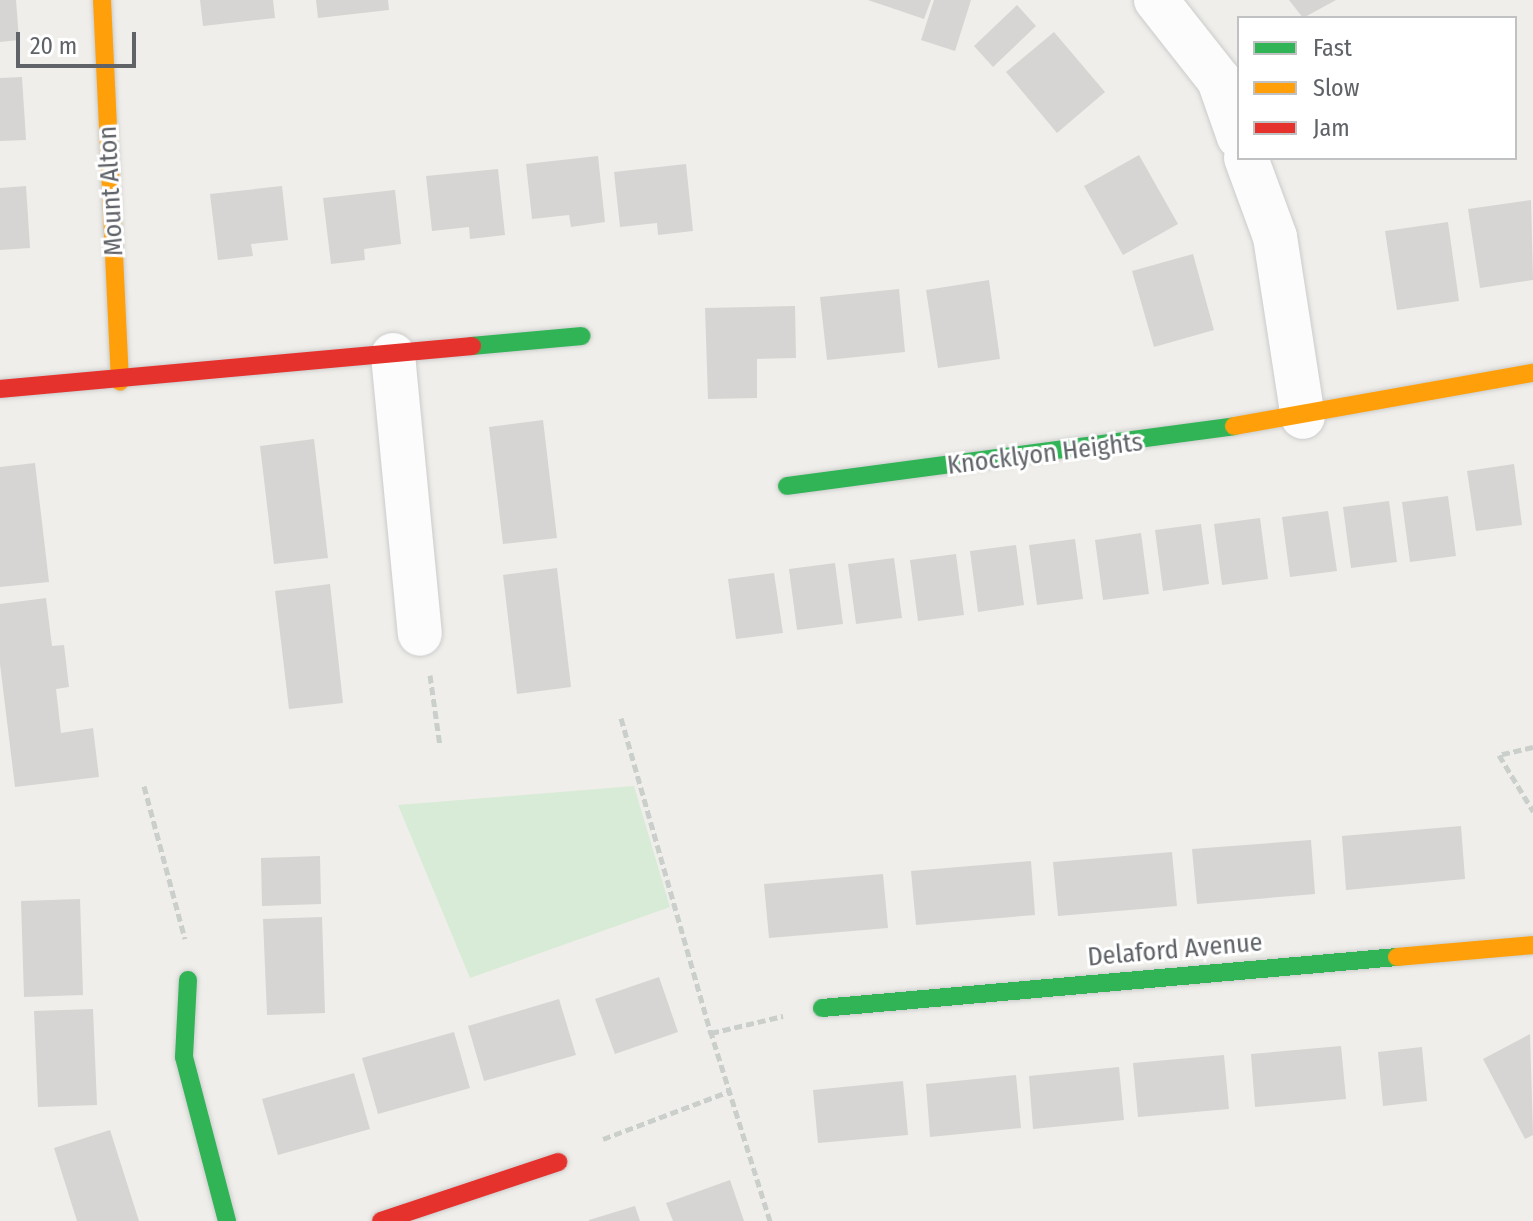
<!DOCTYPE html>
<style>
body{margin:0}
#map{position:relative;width:1533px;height:1221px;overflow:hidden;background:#efeeea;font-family:"Fira Sans Condensed",sans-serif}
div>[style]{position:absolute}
.green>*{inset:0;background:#d8ebd6}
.building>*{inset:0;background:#d6d5d3}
.path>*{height:5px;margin-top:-2.5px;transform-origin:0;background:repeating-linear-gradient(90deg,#cacfcc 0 8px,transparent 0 12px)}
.roads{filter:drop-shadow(0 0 2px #cbcccc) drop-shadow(0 0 2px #cbcccc)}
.street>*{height:44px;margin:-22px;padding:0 22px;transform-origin:22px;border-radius:22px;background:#fdfcfc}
.fast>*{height:18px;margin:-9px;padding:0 9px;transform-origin:9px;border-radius:9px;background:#30b455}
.slow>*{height:18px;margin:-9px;padding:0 9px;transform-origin:9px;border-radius:9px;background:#ff9f0a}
.jam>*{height:18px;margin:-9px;padding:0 9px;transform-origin:9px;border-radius:9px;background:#e5322d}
span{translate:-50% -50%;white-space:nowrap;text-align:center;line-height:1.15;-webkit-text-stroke:6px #fff;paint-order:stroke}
.street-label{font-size:26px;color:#5f6368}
.legend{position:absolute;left:1237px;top:16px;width:280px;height:144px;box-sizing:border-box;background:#fff;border:2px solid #bfc1c3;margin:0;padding:10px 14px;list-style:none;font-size:24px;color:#5f6368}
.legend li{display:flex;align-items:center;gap:16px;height:40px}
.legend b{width:40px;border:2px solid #bfc1c3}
.scale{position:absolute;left:16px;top:32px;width:120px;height:36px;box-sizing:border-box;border:4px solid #5f6368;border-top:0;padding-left:10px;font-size:24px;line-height:28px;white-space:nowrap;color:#5f6368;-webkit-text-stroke:6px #fff;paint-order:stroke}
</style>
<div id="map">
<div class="green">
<div style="clip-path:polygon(634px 786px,670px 907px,470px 978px,398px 805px)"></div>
</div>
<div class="building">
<div style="clip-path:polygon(0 0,16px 0,19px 40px,0 42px)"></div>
<div style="clip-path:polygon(200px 0,273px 0,275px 18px,203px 26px)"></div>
<div style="clip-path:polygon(316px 0,388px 0,389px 10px,318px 18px)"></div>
<div style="clip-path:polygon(868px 0,931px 0,924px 19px)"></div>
<div style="clip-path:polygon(934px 0,971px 0,955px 51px,921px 40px)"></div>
<div style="clip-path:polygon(1289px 0,1336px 0,1303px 18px)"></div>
<div style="clip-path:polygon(1017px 5px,1036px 26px,993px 67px,974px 46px)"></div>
<div style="clip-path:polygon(1054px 32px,1105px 92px,1057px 133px,1006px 72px)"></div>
<div style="clip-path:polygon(22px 77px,26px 140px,0 141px,0 78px)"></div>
<div style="clip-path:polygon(1139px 155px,1178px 224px,1123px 255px,1084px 186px)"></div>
<div style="clip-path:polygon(598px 156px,605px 222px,571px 227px,569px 215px,532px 219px,526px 164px)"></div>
<div style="clip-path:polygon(686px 164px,693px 231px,658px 235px,657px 223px,620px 227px,614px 172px)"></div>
<div style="clip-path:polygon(498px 169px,505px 235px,470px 239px,469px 227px,432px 231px,426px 176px)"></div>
<div style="clip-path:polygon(26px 186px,30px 248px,0 250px,0 188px)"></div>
<div style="clip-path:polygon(282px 186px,288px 240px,251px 244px,253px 256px,218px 260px,210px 194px)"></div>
<div style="clip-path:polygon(395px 190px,401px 244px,364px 249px,365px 260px,331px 264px,323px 198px)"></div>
<div style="clip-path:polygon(1531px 200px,1533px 280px,1480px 288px,1468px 209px)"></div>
<div style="clip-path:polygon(1448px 222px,1459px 301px,1397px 310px,1385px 231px)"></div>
<div style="clip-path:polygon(1193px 254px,1214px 330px,1154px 347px,1132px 271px)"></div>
<div style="clip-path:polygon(989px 280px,1000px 359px,938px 368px,926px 290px)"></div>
<div style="clip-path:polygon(899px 289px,905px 352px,827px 360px,820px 297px)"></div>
<div style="clip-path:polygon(795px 306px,796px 358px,757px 359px,757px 398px,708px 399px,705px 308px)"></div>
<div style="clip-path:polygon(543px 420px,557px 538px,503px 544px,489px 427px)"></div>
<div style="clip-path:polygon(314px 439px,328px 558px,274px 564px,260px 446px)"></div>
<div style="clip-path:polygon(35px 463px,49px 582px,0 587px,0 467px)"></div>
<div style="clip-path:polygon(1514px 464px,1522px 525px,1476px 531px,1467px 471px)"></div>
<div style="clip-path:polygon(1448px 496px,1456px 556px,1410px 562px,1402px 502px)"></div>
<div style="clip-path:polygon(1389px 501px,1397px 562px,1351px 568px,1343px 507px)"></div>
<div style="clip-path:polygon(1328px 511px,1337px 571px,1290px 577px,1282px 517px)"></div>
<div style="clip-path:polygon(1260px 518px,1268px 579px,1222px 585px,1214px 524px)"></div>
<div style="clip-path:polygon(1201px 524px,1209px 584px,1163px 591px,1155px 530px)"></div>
<div style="clip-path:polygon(1141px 533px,1149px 594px,1103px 600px,1095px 540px)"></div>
<div style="clip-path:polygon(1075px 539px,1083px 599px,1037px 605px,1029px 545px)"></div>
<div style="clip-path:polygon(1016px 545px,1024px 605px,978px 612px,970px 551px)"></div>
<div style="clip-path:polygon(956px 554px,964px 615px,918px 621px,910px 560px)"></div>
<div style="clip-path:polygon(894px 558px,902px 618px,856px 624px,848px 564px)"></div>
<div style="clip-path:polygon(835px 563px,843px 624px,797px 630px,789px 569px)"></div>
<div style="clip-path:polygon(557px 568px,571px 687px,517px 694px,503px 575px)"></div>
<div style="clip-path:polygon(774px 573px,783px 633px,736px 639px,728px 579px)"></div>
<div style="clip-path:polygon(330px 584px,343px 703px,289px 709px,275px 591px)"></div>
<div style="clip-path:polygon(46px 598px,52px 646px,64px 645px,69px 687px,56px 689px,61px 733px,93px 728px,99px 777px,15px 787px,0 664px,0 604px)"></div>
<div style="clip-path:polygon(1461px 826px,1465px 879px,1346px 890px,1342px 836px)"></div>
<div style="clip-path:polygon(1311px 840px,1315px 894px,1197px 904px,1192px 849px)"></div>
<div style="clip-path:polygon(1172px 852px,1177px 906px,1058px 916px,1053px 862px)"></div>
<div style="clip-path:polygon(320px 856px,321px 904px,262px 906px,261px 858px)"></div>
<div style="clip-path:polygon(1031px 861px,1035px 915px,916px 925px,911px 871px)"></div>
<div style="clip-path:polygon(883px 874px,888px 928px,769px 938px,764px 884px)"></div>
<div style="clip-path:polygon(80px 899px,83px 995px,24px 997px,21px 901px)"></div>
<div style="clip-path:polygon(322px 917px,325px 1013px,267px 1015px,263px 919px)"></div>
<div style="clip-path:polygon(659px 977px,678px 1032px,615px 1054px,595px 999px)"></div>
<div style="clip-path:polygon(559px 999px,576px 1055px,484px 1081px,468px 1026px)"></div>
<div style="clip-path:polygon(93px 1009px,97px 1105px,38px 1107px,34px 1011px)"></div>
<div style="clip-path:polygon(454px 1032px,470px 1088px,378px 1114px,362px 1058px)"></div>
<div style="clip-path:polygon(1530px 1034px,1533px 1135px,1525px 1139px,1483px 1059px)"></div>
<div style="clip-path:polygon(1341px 1046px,1346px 1099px,1255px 1107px,1251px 1054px)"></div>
<div style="clip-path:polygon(1422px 1047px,1427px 1101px,1383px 1106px,1378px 1052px)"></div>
<div style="clip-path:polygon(1224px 1055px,1229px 1109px,1138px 1117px,1133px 1063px)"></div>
<div style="clip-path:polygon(1119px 1067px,1124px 1120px,1033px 1129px,1029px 1076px)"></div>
<div style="clip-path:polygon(354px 1073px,370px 1129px,278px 1155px,262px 1099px)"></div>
<div style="clip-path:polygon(1016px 1075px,1021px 1128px,930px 1137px,926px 1084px)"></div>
<div style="clip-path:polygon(903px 1081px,908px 1135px,818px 1143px,813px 1090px)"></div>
<div style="clip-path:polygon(110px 1130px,139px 1221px,77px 1221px,54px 1148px)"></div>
<div style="clip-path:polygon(730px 1180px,744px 1221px,673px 1221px,666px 1203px)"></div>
<div style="clip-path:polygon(635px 1206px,640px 1221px,589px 1221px,589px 1220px)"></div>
</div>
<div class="path">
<div style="left:430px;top:675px;width:72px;rotate:82deg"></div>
<div style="left:621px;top:718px;width:328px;rotate:74.1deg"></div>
<div style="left:1533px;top:747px;width:35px;rotate:167deg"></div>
<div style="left:1499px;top:755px;width:66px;rotate:58.7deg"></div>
<div style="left:144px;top:786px;width:158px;rotate:75deg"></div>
<div style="left:603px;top:1139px;width:136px;rotate:-20.7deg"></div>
<div style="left:770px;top:1221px;width:197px;rotate:-107.4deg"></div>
<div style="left:711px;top:1033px;width:74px;rotate:-13.3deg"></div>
</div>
<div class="roads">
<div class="street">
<div style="left:1156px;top:0;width:102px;rotate:51.8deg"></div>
<div style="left:1219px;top:80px;width:60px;rotate:70.7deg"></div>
<div style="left:1246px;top:158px;width:84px;rotate:69.8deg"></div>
<div style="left:1275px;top:237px;width:182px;rotate:81.2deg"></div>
<div style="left:393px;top:355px;width:280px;rotate:84.5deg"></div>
</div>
<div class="fast">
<div style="left:472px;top:346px;width:110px;rotate:-5.2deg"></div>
<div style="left:787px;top:486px;width:451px;rotate:-7.6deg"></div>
<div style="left:188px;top:980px;width:77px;rotate:93deg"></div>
<div style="left:184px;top:1057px;width:170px;rotate:75.3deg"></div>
<div style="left:822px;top:1008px;width:577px;rotate:-5.07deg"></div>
</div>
<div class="slow">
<div style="left:102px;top:0;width:382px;rotate:87.3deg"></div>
<div style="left:1234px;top:426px;width:304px;rotate:-10.1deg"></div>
<div style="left:1397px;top:957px;width:137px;rotate:-5deg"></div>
</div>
<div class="jam">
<div style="left:0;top:389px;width:474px;rotate:-5.2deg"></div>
<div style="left:381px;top:1221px;width:187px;rotate:-18.4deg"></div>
</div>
</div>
<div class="street-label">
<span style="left:111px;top:191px;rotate:-93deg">Mount Alton</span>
<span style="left:1045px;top:454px;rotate:-7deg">Knocklyon Heights</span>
<span style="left:1175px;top:950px;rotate:-5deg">Delaford Avenue</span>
</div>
<ul class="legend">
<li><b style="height:10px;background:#30b455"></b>Fast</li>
<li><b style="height:10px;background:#ff9f0a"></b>Slow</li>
<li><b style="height:10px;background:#e5322d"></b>Jam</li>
</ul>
<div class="scale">20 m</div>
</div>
